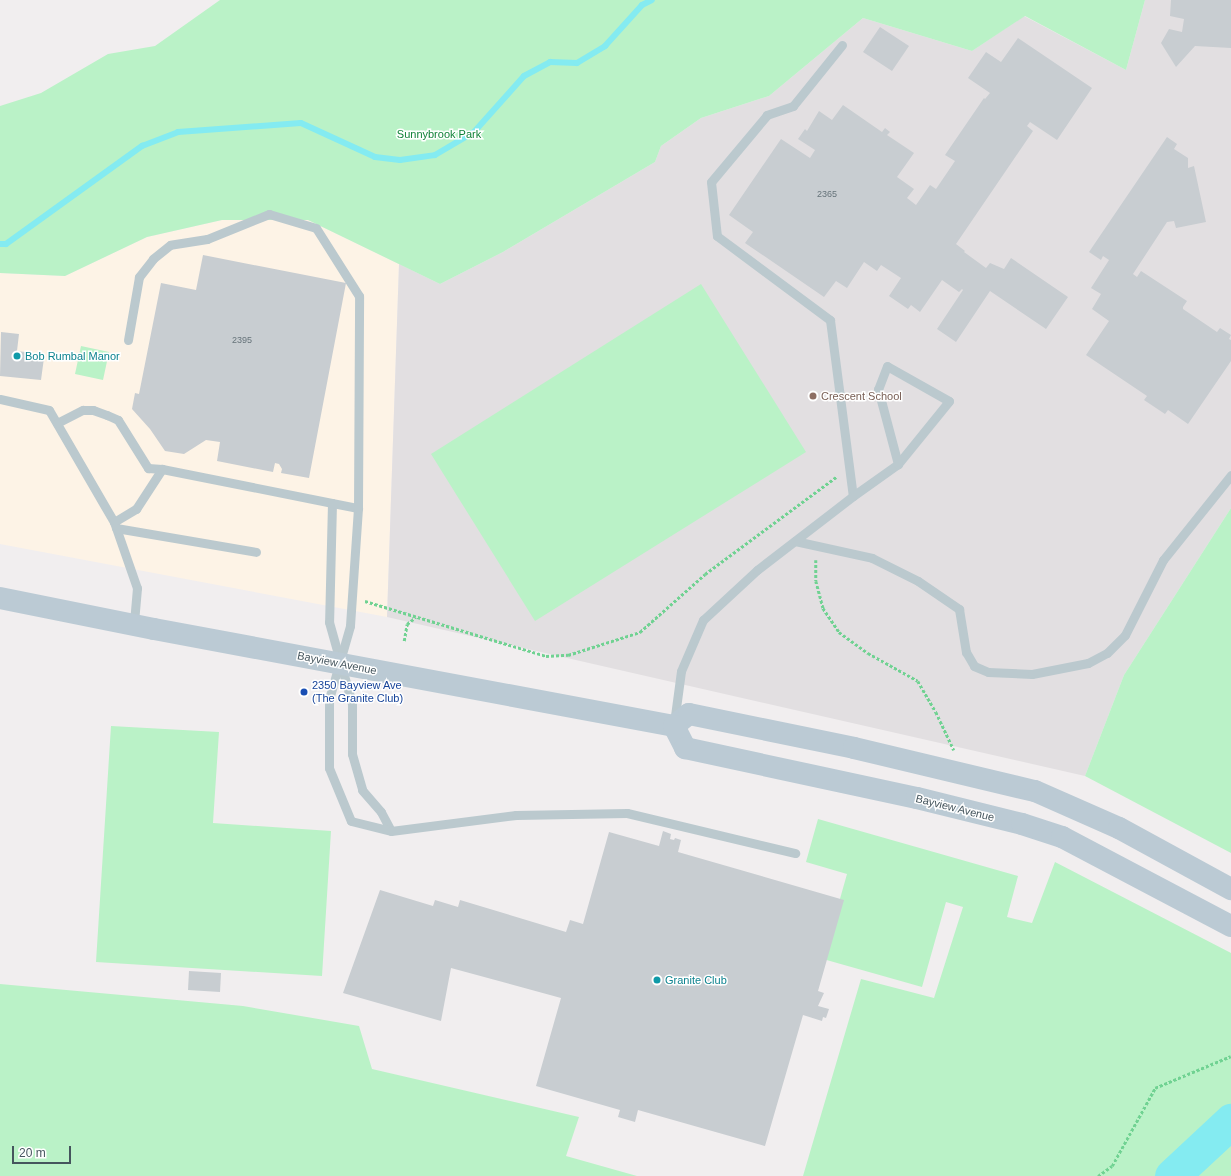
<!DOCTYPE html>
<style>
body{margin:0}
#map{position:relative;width:1231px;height:1176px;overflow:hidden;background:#f1eeef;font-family:Arial,sans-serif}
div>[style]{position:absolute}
.commercial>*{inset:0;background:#fdf3e6}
.education>*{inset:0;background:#e2dfe1}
.green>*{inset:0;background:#baf2c7}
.stream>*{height:6px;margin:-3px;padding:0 3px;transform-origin:3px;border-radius:3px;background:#84ebf1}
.river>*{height:35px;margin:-17.5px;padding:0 17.5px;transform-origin:17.5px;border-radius:17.5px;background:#84ebf1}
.building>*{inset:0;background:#c8cdd1}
.path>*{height:2.5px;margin-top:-1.25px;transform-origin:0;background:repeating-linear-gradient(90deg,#70d292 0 3px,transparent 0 5px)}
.lane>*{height:9px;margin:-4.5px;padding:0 4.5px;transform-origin:4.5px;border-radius:4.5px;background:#bbc9ce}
.secondary>*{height:22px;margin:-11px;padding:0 11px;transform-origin:11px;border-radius:11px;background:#bbcad4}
.dots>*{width:11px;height:11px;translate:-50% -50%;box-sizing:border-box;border:2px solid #fff;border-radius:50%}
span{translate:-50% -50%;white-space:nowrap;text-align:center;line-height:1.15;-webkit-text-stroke:3px #fff;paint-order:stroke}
.number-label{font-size:9px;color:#66737a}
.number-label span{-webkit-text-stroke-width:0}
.park-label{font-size:11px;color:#118339}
.culture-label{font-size:11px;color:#0d838f}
.left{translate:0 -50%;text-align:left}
.education-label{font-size:11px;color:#785e54}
.street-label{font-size:11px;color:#45555d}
.transit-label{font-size:11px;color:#164399}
.scale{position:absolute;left:12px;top:1146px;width:59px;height:18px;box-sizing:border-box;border:2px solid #45555d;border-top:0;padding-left:5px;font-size:12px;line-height:14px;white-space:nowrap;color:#45555d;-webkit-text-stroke:3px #fff;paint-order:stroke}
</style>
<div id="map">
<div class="commercial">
<div style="clip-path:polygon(222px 220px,308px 220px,399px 264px,387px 617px,0 544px,0 273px,65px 276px,147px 237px)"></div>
</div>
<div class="education">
<div style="clip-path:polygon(1145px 0,1231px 0,1231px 508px,1124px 675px,1085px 776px,387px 617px,399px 264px,440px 284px,503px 252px,655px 162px,661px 146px,701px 118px,769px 96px,863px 18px,972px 51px,1024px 16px,1126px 70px)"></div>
</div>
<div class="green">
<div style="clip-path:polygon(220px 0,1145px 0,1126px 70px,1025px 16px,972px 51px,863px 18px,769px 96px,701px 118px,661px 146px,655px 162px,503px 252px,440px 284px,308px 220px,222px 220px,147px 237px,65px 276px,0 273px,0 106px,41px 93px,108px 54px,155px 46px)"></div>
<div style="clip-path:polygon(701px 284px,806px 452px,535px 621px,431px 454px)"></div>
<div style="clip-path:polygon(81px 346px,109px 352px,103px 380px,75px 374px)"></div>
<div style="clip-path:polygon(1231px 508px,1231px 853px,1085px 776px,1124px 675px)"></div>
<div style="clip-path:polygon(111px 726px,219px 732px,213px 823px,331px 831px,322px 976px,96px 962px)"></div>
<div style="clip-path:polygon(818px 819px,1018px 876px,1007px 917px,1032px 923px,1055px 862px,1231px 953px,1231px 1176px,803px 1176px,861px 979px,934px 998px,963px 907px,946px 902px,922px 987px,823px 959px,847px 874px,806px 862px)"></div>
<div style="clip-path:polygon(0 984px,243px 1006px,359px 1026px,372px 1069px,579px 1117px,566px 1156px,637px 1176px,0 1176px)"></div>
</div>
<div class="stream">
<div style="left:0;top:244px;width:6px"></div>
<div style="left:6px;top:244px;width:168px;rotate:-35.8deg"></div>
<div style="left:142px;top:146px;width:39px;rotate:-21deg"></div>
<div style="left:178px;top:132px;width:123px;rotate:-4.2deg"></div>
<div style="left:301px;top:123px;width:81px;rotate:24.7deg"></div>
<div style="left:375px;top:157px;width:25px;rotate:7deg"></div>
<div style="left:400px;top:160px;width:35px;rotate:-8deg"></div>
<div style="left:435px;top:155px;width:45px;rotate:-30.5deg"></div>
<div style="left:474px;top:132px;width:75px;rotate:-48.2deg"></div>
<div style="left:524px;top:76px;width:30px;rotate:-28deg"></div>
<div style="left:550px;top:62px;width:27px;rotate:2deg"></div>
<div style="left:577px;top:63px;width:33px;rotate:-31deg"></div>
<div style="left:605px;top:46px;width:55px;rotate:-47.9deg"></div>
<div style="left:642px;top:5px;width:11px;rotate:-27deg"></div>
</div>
<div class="river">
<div style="left:1172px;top:1176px;width:81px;rotate:-43deg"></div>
</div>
<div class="building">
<div style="clip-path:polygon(1171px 0,1231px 0,1231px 48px,1195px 46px,1176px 67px,1161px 43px,1169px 29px,1182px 32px,1184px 19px,1170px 16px)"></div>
<div style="clip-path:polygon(880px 27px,909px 46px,892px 71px,863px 52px)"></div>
<div style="clip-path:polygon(1018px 38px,1092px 88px,1057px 140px,1030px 122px,1027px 126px,1033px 131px,956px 244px,965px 251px,964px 252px,986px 268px,990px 263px,1004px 269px,1011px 258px,1068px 297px,1046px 329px,990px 291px,956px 342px,937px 329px,963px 290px,962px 289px,959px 292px,942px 280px,920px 312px,911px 305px,908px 309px,889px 296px,901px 278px,881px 265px,877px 271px,864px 262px,847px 288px,836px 281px,824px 297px,745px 243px,753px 232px,729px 215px,781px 139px,810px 158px,815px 150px,798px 139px,805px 129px,807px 131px,819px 111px,832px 120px,843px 105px,882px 132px,885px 128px,890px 132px,887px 135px,914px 153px,897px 177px,914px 189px,907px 198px,916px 205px,930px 185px,936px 189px,955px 161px,945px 155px,984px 98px,985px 99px,990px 93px,968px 78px,986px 52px,1001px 62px)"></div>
<div style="clip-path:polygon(1167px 137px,1177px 144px,1174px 149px,1188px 158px,1188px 168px,1194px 166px,1206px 222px,1176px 228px,1174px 221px,1167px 222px,1133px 274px,1137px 277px,1141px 271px,1187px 301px,1183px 307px,1183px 309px,1217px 332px,1220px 328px,1231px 335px,1229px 339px,1231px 340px,1231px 361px,1188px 424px,1168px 410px,1165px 414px,1144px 400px,1147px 396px,1086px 355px,1109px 321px,1092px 309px,1101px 294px,1091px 288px,1109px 260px,1103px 256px,1101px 260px,1089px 252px)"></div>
<div style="clip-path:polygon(203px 255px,346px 283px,309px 478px,281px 473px,282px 469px,279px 464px,275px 463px,273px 472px,217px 461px,220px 442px,206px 440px,184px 454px,165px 451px,150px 429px,132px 409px,135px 393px,139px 394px,161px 283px,196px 290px)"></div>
<div style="clip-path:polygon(1px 332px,19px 334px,17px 351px,25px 352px,25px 355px,44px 358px,41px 380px,0 376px)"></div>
<div style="clip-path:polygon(663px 831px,671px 834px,670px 839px,674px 840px,675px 838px,681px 840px,678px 852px,844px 900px,818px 991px,824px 993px,818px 1006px,829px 1009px,826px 1018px,823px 1017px,822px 1021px,803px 1015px,765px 1146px,638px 1110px,635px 1122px,618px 1117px,620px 1110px,536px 1086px,561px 998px,451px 968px,441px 1021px,343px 993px,380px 890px,433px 906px,435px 900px,458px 907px,460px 900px,566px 932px,570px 920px,583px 924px,609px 832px,659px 846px)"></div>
<div style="clip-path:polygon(189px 971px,221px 973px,220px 992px,188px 990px)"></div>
</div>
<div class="path">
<div style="left:816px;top:560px;width:21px;rotate:90deg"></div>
<div style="left:816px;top:581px;width:28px;rotate:75deg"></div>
<div style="left:823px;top:608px;width:29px;rotate:56deg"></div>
<div style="left:839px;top:632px;width:36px;rotate:36deg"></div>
<div style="left:868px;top:653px;width:57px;rotate:29.2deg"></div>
<div style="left:918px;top:681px;width:36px;rotate:60deg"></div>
<div style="left:936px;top:712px;width:42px;rotate:64.7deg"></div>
<div style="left:365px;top:601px;width:189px;rotate:16.9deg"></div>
<div style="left:546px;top:656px;width:22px;rotate:-3deg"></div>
<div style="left:568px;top:655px;width:76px;rotate:-17.7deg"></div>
<div style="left:640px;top:632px;width:87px;rotate:-41.7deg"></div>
<div style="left:705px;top:574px;width:163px;rotate:-36.5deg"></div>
<div style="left:404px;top:641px;width:17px;rotate:-80deg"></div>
<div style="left:407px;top:624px;width:11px;rotate:-38deg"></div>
<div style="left:1098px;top:1176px;width:17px;rotate:-36deg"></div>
<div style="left:1112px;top:1166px;width:89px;rotate:-61.1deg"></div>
<div style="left:1155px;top:1088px;width:82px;rotate:-22.8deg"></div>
</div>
<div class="lane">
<div style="left:842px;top:45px;width:78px;rotate:128.8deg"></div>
<div style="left:793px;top:106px;width:28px;rotate:161deg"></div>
<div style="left:767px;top:115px;width:87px;rotate:129.9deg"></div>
<div style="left:711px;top:182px;width:54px;rotate:83.7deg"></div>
<div style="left:717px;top:236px;width:141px;rotate:36.6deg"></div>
<div style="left:830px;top:320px;width:177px;rotate:82.6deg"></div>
<div style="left:0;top:399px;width:50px;rotate:12.7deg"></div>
<div style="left:49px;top:410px;width:129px;rotate:59.9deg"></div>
<div style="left:114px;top:522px;width:70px;rotate:70.8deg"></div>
<div style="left:137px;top:588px;width:37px;rotate:95deg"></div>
<div style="left:57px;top:423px;width:29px;rotate:-27deg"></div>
<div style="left:83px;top:410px;width:10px"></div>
<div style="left:93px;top:410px;width:15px;rotate:20deg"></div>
<div style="left:107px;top:415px;width:12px;rotate:24deg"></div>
<div style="left:118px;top:420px;width:57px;rotate:58deg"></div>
<div style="left:148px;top:468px;width:14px;rotate:4deg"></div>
<div style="left:332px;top:503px;width:119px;rotate:91.4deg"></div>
<div style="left:329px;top:622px;width:85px;rotate:74.3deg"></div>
<div style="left:352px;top:704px;width:50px;rotate:90deg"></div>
<div style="left:352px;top:754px;width:37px;rotate:74deg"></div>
<div style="left:362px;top:790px;width:29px;rotate:49deg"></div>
<div style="left:381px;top:812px;width:21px;rotate:62deg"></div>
<div style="left:358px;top:508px;width:118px;rotate:93.9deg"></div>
<div style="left:350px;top:626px;width:76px;rotate:106deg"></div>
<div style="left:329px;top:699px;width:69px;rotate:90deg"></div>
<div style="left:329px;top:768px;width:57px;rotate:67.5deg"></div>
<div style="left:351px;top:821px;width:41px;rotate:14deg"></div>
<div style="left:391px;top:831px;width:126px;rotate:-7.3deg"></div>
<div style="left:516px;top:815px;width:111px;rotate:-1deg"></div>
<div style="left:627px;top:813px;width:173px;rotate:13.4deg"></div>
<div style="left:114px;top:522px;width:26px;rotate:-31deg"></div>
<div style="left:136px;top:509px;width:48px;rotate:-57deg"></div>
<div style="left:162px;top:469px;width:200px;rotate:11.3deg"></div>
<div style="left:358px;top:508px;width:212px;rotate:-89.7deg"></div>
<div style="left:359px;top:296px;width:80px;rotate:-122.3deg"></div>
<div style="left:316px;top:228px;width:49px;rotate:-163.4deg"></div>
<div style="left:269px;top:214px;width:67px;rotate:158deg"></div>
<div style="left:207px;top:239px;width:37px;rotate:171deg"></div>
<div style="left:170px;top:245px;width:22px;rotate:141deg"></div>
<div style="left:153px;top:259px;width:23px;rotate:128deg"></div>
<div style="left:139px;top:277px;width:64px;rotate:99.9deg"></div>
<div style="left:116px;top:528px;width:142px;rotate:9.7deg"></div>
<div style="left:795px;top:541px;width:79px;rotate:12.4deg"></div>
<div style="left:872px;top:558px;width:51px;rotate:26.6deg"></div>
<div style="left:918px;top:581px;width:50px;rotate:34.3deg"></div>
<div style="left:959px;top:609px;width:44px;rotate:80.8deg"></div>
<div style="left:966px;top:652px;width:16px;rotate:60deg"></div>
<div style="left:974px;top:666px;width:15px;rotate:23deg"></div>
<div style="left:988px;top:672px;width:44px;rotate:2.6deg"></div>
<div style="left:1032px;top:674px;width:57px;rotate:-11.1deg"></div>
<div style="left:1088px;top:663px;width:21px;rotate:-28deg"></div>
<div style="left:1107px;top:653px;width:25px;rotate:-45deg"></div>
<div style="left:1125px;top:635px;width:84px;rotate:-63.1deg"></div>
<div style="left:1163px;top:560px;width:109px;rotate:-51.3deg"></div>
<div style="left:674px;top:723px;width:52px;rotate:-82.3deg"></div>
<div style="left:681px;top:671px;width:56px;rotate:-66.7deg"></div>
<div style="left:703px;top:620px;width:74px;rotate:-42.8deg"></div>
<div style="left:757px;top:570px;width:121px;rotate:-37.6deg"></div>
<div style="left:853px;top:496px;width:55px;rotate:-35.4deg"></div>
<div style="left:898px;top:464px;width:81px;rotate:-51deg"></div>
<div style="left:949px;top:401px;width:71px;rotate:-150.6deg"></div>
<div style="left:887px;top:366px;width:25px;rotate:111deg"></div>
<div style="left:878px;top:389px;width:78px;rotate:75.1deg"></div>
</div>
<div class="secondary">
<div style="left:0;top:598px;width:157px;rotate:11.4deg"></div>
<div style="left:154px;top:629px;width:529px;rotate:10.57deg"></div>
<div style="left:674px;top:726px;width:19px;rotate:-39deg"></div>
<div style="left:689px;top:714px;width:168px;rotate:11.6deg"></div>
<div style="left:854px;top:748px;width:186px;rotate:13.4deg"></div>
<div style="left:1035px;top:791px;width:92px;rotate:23.8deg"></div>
<div style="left:1119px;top:828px;width:128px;rotate:28.6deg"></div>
<div style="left:674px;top:726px;width:25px;rotate:63deg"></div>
<div style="left:685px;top:748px;width:237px;rotate:12.2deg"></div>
<div style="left:917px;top:798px;width:108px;rotate:13.9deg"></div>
<div style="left:1022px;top:824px;width:42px;rotate:18deg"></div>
<div style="left:1062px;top:837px;width:191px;rotate:27.8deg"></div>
</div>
<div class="dots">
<div style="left:17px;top:356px;background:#0f9aa8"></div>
<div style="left:813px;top:396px;background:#8d6e63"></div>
<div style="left:304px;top:692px;background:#1a4fb4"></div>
<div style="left:657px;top:980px;background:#0f9aa8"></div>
</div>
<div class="number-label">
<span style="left:827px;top:194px">2365</span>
<span style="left:242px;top:340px">2395</span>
</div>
<div class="park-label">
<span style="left:439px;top:134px">Sunnybrook Park</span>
</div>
<div class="culture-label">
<span class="left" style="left:25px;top:356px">Bob Rumbal Manor</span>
<span class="left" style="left:665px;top:980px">Granite Club</span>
</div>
<div class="education-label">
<span class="left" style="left:821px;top:396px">Crescent School</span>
</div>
<div class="street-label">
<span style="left:337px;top:663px;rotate:11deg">Bayview Avenue</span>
<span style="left:955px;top:808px;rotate:14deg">Bayview Avenue</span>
</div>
<div class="transit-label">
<span class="left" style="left:312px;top:692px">2350 Bayview Ave<br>(The Granite Club)</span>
</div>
<div class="scale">20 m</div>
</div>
